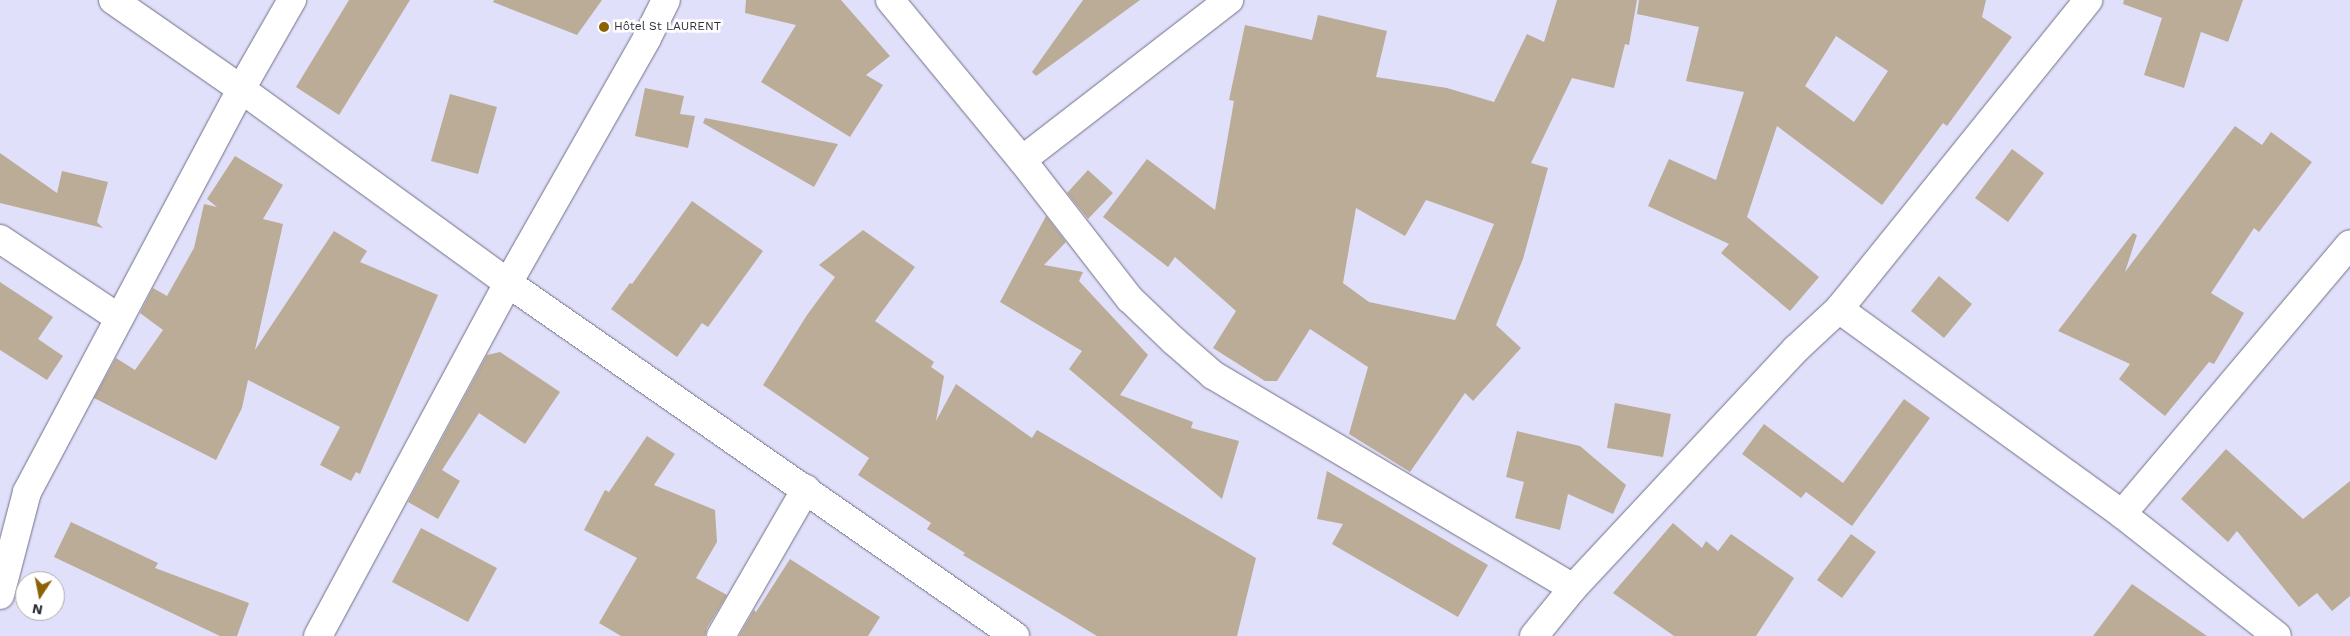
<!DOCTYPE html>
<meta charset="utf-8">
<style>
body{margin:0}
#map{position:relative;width:2350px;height:636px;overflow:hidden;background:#e1e0fa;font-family:"Work Sans",sans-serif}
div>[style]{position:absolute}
.building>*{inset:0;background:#bbac97}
.roads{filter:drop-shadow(0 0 1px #706f86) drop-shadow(0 0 1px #706f86)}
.street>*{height:28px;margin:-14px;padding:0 14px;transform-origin:14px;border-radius:14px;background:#fff}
.secondary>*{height:28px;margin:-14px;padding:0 14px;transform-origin:14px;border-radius:14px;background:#fff}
.dots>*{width:14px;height:14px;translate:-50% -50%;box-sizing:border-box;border:2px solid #fff;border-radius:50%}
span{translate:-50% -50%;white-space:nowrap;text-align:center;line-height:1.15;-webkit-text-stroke:5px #fff;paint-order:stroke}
.poi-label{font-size:12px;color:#2f2f39}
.left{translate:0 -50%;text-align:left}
.north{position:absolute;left:15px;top:571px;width:50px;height:50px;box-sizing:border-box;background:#fff;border:1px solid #acacb0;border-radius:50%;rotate:191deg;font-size:14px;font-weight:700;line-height:20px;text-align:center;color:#2f2f39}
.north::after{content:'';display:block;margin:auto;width:18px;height:22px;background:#8c6205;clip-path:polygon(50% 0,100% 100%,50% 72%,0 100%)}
</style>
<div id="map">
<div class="building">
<div style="clip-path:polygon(349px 0,410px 0,339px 115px,296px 87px)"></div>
<div style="clip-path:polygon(494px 0,602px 0,577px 35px,493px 2px)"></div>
<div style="clip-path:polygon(746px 0,841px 0,890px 56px,866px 75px,883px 85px,850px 137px,761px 82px,796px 25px,745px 13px)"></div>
<div style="clip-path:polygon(1083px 0,1140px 0,1036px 76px,1032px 72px)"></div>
<div style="clip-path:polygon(evenodd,1557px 0,1637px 0,1629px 45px,1625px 44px,1614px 88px,1572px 78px,1531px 163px,1548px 168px,1523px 259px,1496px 325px,1521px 348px,1473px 401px,1465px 393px,1410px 472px,1349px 434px,1368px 367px,1310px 329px,1277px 381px,1265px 381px,1213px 348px,1236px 311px,1175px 257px,1168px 267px,1103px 217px,1147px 159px,1215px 210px,1234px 101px,1229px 100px,1245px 25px,1312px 40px,1318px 15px,1387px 31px,1376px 77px,1447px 88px,1494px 102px,1527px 34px,1544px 42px,1557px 0,1426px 200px,1494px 224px,1455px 320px,1369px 302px,1343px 283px,1356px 208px,1405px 236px,1426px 200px)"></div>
<div style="clip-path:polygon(evenodd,1639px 0,1986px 0,1982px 17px,2012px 37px,1947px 126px,1943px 123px,1882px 205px,1777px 126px,1747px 217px,1819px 277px,1790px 311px,1721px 253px,1729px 244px,1648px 206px,1669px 159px,1716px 180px,1744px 92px,1686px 81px,1699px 27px,1637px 14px,1639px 0,1836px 36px,1888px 71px,1854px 122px,1805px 86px,1836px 36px)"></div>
<div style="clip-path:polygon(2124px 0,2243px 0,2228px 42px,2201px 32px,2184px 88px,2144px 75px,2162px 18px,2123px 4px)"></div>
<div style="clip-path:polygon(645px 88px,684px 96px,680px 114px,695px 116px,688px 148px,635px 136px)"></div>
<div style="clip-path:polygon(450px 94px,497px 107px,478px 174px,431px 161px)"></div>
<div style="clip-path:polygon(705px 118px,838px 144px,814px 187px,703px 123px)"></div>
<div style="clip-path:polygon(2235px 126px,2262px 145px,2271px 132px,2312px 162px,2259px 232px,2254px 228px,2211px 293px,2244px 313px,2214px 364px,2209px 362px,2165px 416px,2119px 379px,2130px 364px,2058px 331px,2133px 233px,2137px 235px,2125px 272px)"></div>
<div style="clip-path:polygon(2012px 149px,2044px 173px,2008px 222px,1975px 198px)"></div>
<div style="clip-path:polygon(0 153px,57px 193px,62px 171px,108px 182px,97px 222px,103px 228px,0 203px)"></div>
<div style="clip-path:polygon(235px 156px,283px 185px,263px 219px,283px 224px,255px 350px,334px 231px,367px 251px,360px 262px,438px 295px,360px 474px,356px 472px,351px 481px,320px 465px,340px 427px,248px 380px,242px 408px,216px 460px,94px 398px,116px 358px,135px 370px,163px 330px,140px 313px,153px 288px,167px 296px,194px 248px,204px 204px,217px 207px,207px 199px)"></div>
<div style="clip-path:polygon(1088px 170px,1113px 193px,1088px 219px,1067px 193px)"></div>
<div style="clip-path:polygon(692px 201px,763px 251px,708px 327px,702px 323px,677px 357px,611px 309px,630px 283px,632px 284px)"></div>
<div style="clip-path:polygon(1046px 216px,1066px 242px,1044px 265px,1083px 272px,1079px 281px,1148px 355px,1120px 395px,1193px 422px,1191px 428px,1239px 441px,1222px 499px,1069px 369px,1082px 351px,1000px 302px)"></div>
<div style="clip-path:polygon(863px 230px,915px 267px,875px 321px,934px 362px,931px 367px,944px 376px,936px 421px,956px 384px,1032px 438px,1037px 430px,1256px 558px,1237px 636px,1097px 636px,963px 555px,965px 553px,927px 529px,931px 523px,858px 475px,869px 458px,763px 385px,807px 315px,835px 277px,819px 265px)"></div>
<div style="clip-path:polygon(1939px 276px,1972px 304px,1944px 338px,1911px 311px)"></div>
<div style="clip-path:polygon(0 282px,53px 317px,38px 339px,63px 356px,47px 380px,0 350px)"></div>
<div style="clip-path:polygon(500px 352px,560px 392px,525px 444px,479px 413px,442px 470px,460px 481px,438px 519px,408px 502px,487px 355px)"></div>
<div style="clip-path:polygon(1904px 399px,1930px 418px,1852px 526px,1806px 492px,1801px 498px,1742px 454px,1764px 424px,1843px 483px)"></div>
<div style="clip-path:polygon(1615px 403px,1671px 414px,1663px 457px,1607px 448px)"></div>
<div style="clip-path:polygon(1517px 431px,1580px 446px,1626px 485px,1613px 514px,1568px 494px,1560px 530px,1515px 518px,1524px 482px,1506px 477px)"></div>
<div style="clip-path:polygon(647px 436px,675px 454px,654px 485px,715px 510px,717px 542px,696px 578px,727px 595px,707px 628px,705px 636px,621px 636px,599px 623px,637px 558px,584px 530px,605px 490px,609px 492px)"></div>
<div style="clip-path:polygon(2226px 449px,2303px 519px,2350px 481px,2350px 596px,2332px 611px,2317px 593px,2299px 607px,2237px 531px,2228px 542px,2181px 499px)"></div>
<div style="clip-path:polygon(1327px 471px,1488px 565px,1458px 617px,1332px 544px,1343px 524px,1317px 519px)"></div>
<div style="clip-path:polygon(71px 522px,158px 563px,155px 568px,249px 603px,237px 636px,220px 636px,54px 557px)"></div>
<div style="clip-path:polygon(1673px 523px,1702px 548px,1706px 541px,1718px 551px,1731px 534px,1794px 578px,1756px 636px,1674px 636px,1613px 593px)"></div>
<div style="clip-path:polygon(421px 528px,497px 568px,468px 622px,392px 582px)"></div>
<div style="clip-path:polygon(1851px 534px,1876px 552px,1842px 598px,1817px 580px)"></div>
<div style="clip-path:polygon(790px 559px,880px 617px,868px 636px,739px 636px,754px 610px,756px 612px)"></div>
<div style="clip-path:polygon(2132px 584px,2207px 636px,2093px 636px)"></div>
</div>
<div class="roads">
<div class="street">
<div style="left:890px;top:0;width:207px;rotate:50.5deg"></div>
<div style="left:1022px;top:160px;width:176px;rotate:52.2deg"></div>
<div style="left:1130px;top:299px;width:61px;rotate:43.7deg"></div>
<div style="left:1174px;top:341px;width:52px;rotate:41.1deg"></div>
<div style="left:1213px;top:375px;width:418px;rotate:30.6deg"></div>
<div style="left:1022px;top:160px;width:262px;rotate:-37.7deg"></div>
<div style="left:0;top:239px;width:143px;rotate:33.6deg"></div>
<div style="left:1839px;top:309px;width:349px;rotate:35.9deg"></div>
<div style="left:2122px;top:514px;width:197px;rotate:38.2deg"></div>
<div style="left:2122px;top:514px;width:353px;rotate:-49.8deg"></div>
<div style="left:0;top:595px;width:106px;rotate:-75.3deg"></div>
<div style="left:27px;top:492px;width:456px;rotate:-62deg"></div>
<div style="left:241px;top:89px;width:103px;rotate:-60.2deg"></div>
<div style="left:318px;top:636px;width:401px;rotate:-61.7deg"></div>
<div style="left:508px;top:283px;width:282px;rotate:-60.4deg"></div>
<div style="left:647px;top:38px;width:42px;rotate:-63.4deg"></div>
<div style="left:721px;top:636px;width:170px;rotate:-60deg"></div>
<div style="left:1534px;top:636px;width:62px;rotate:-50.9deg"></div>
<div style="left:1573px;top:588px;width:327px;rotate:-47deg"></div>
<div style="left:1796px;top:349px;width:59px;rotate:-42.9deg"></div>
<div style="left:1839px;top:309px;width:397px;rotate:-51.1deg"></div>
</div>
<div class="secondary">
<div style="left:113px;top:0;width:156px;rotate:34.8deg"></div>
<div style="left:241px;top:89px;width:330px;rotate:36deg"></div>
<div style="left:508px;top:283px;width:618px;rotate:34.85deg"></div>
</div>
</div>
<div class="dots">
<div style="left:604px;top:27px;background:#8c6205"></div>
</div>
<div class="poi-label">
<span class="left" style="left:614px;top:27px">Hôtel St LAURENT</span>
</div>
<div class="north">N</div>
</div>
